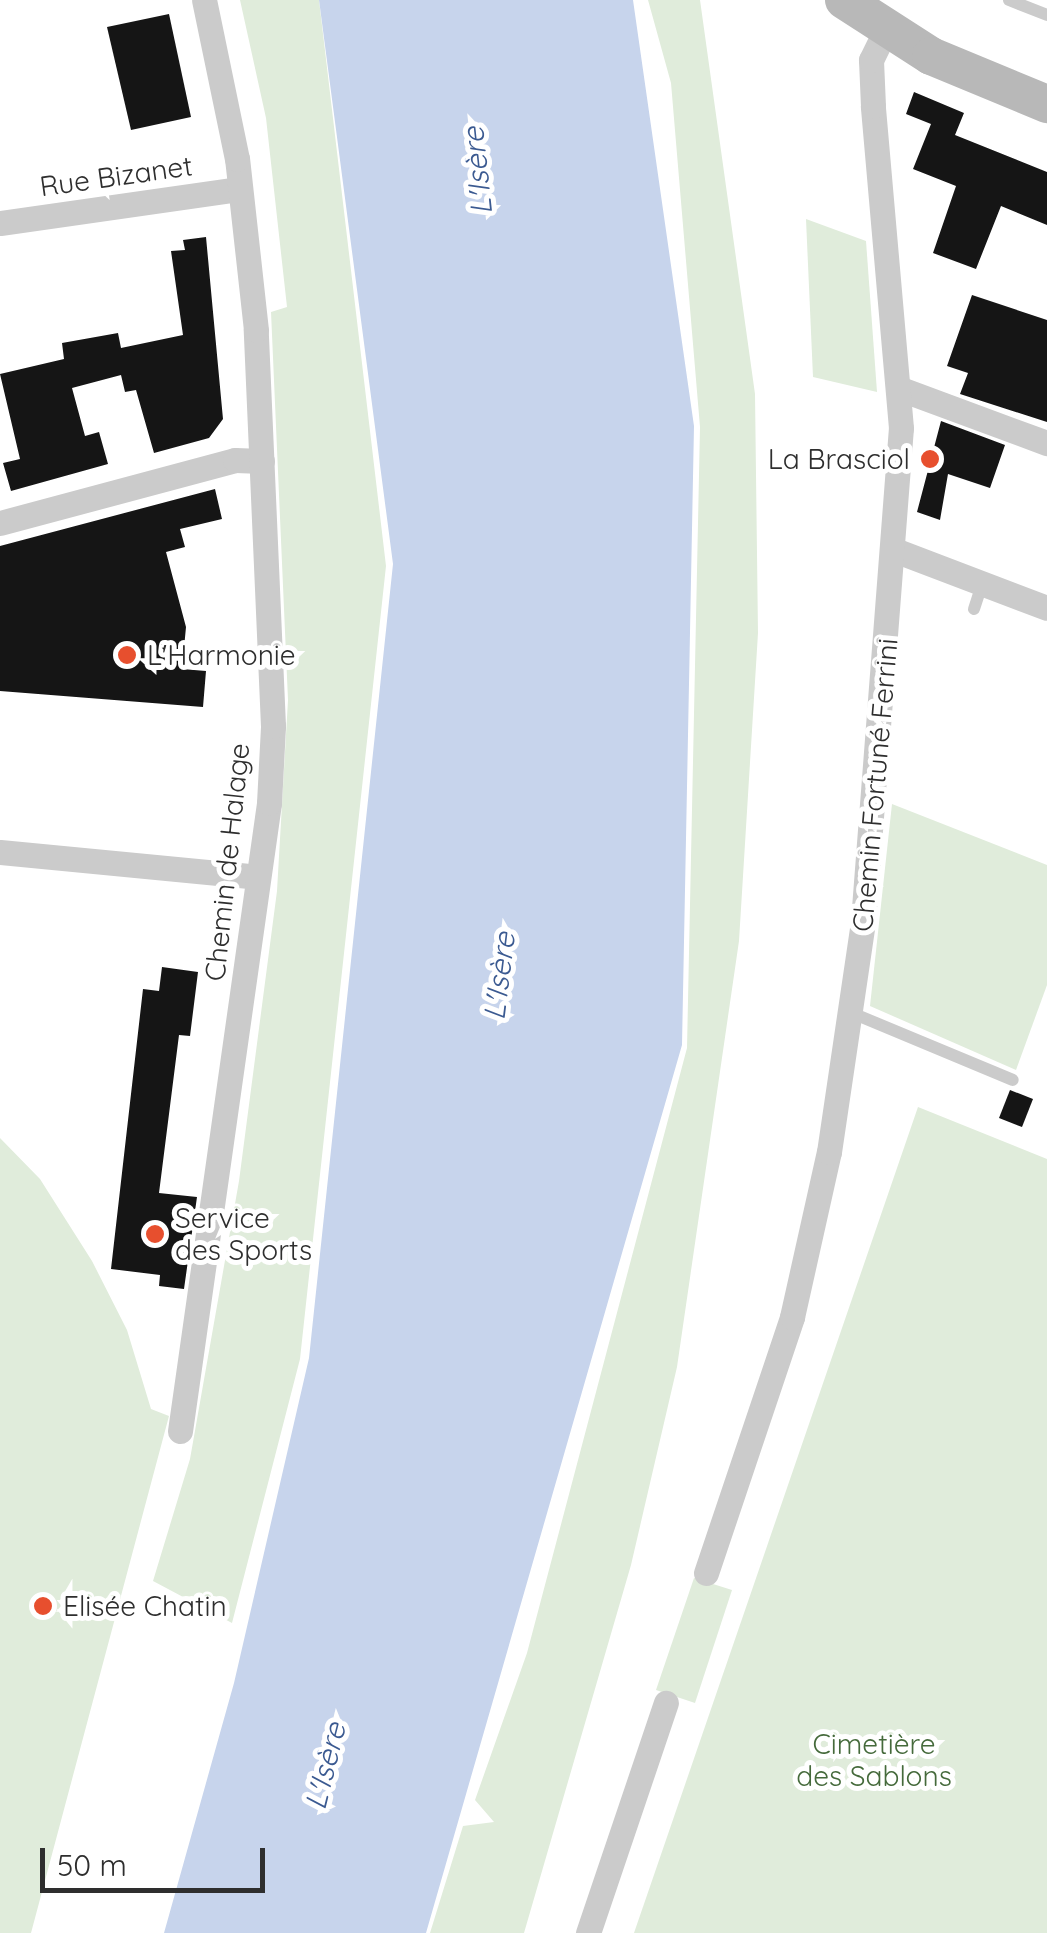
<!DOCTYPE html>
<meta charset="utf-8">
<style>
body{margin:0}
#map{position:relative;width:1047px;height:1933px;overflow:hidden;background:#fff;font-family:Quicksand,sans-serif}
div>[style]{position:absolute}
.green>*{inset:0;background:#e0ecdb}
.water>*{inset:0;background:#c7d4ec}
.building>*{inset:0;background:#151515}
.lane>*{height:12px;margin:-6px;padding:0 6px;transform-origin:6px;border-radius:6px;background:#cbcbcb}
.street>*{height:25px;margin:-12.5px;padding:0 12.5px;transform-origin:12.5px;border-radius:12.5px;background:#cbcbcb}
.secondary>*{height:38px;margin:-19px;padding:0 19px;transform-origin:19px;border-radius:19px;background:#b8b8b8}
.dots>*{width:28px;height:28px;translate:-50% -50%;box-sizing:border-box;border:5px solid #fff;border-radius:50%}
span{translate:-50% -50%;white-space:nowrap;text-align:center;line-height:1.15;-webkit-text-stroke:10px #fff;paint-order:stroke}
.street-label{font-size:28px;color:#2e2e2e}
.poi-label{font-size:28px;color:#2e2e2e}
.right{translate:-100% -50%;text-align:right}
.left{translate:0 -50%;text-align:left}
.park-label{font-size:28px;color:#456a3b}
.water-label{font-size:30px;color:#3b5a91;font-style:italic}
.scale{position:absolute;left:40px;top:1848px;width:225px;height:45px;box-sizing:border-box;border:5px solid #2e2e2e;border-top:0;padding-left:12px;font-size:30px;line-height:35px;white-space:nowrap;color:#2e2e2e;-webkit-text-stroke:8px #fff;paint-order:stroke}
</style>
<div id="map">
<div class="green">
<div style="clip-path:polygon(240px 0,319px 0,386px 566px,300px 1359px,232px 1623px,153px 1581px,190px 1459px,239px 1181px,277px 891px,288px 700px,271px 312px,287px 307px,266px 118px)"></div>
<div style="clip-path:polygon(648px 0,700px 0,755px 394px,758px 633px,739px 941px,677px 1367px,631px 1565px,524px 1933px,430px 1933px,463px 1826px,494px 1822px,475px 1800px,527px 1653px,687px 1048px,700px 427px,671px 83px)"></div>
<div style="clip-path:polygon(806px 219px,866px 241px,877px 392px,813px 377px)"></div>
<div style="clip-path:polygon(892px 804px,1047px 865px,1047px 985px,1016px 1070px,870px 1006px)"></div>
<div style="clip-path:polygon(918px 1107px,1047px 1159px,1047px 1933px,634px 1933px)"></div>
<div style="clip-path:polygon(0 1138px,40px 1179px,92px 1261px,127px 1330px,151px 1409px,169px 1416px,31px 1933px,0 1933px)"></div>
<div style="clip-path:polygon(694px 1578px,732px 1590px,695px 1703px,656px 1690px)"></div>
</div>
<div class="water">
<div style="clip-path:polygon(319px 0,633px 0,694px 426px,682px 1045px,426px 1933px,164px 1933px,234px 1683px,309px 1358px,393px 564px)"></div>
</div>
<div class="building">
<div style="clip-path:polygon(169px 14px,191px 117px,131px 130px,107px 27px)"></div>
<div style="clip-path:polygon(914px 92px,964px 113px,955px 135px,1047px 172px,1047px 225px,1001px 206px,976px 269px,933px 253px,956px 186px,913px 169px,931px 124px,906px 114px)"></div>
<div style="clip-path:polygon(206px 237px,223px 419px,209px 438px,154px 453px,136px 390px,125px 392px,121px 375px,72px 388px,85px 436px,99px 432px,108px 464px,11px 491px,3px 463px,20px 459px,0 374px,64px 359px,62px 343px,118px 333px,121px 348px,183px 335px,171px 251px,185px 250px,183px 240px)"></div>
<div style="clip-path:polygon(972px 295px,1047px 320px,1047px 422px,960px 394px,968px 373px,947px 366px)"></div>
<div style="clip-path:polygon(941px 421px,1005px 445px,990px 488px,948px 474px,940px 520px,917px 512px)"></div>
<div style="clip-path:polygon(215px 489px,222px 519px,180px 529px,185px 547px,166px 552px,186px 627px,182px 669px,206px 671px,203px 707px,0 691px,0 546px)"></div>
<div style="clip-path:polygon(162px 967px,198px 972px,190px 1036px,179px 1035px,159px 1193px,197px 1197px,184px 1289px,159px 1286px,160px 1275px,111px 1269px,143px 989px,159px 991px)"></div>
<div style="clip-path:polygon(1010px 1090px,1033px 1099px,1022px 1127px,999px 1118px)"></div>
</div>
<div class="lane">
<div style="left:1009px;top:0;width:41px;rotate:21.5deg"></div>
<div style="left:974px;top:609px;width:28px;rotate:-72deg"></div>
<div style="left:852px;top:1013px;width:174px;rotate:22.6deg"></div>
</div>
<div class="street">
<div style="left:0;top:223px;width:242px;rotate:-8.1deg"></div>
<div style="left:898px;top:388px;width:159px;rotate:20.3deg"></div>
<div style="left:0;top:523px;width:243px;rotate:-15deg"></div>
<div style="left:235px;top:460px;width:27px;rotate:2deg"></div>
<div style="left:897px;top:551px;width:160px;rotate:20.8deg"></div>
<div style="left:0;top:852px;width:259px;rotate:5.5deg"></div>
<div style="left:180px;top:1431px;width:634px;rotate:-81.93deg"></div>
<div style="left:269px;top:803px;width:77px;rotate:-87deg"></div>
<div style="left:273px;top:726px;width:396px;rotate:-92.5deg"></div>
<div style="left:256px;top:330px;width:172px;rotate:-96.3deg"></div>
<div style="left:237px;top:159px;width:162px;rotate:-101.7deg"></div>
<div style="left:706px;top:1573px;width:270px;rotate:-71.4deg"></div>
<div style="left:792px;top:1317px;width:169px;rotate:-77.4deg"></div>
<div style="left:829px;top:1152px;width:233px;rotate:-81.6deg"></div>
<div style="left:863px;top:921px;width:494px;rotate:-85.6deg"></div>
<div style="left:901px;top:428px;width:323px;rotate:-95deg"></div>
<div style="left:873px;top:106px;width:46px;rotate:-92.5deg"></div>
<div style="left:871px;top:60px;width:32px;rotate:-64deg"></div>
<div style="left:588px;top:1933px;width:243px;rotate:-71.3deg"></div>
</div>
<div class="secondary">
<div style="left:844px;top:0;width:103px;rotate:32.8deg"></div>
<div style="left:931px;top:56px;width:126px;rotate:22.5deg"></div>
</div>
<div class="dots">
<div style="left:930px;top:459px;background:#e74f2e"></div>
<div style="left:127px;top:655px;background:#e74f2e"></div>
<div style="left:155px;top:1234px;background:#e74f2e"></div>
<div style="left:43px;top:1606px;background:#e74f2e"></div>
</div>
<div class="street-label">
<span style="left:116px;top:176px;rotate:-8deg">Rue Bizanet</span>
<span style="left:875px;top:785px;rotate:-85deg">Chemin Fortuné Ferrini</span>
<span style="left:227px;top:862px;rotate:-84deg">Chemin de Halage</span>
</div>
<div class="poi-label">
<span class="right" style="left:910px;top:459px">La Brasciol</span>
<span class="left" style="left:147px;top:655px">L'Harmonie</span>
<span class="left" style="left:175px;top:1234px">Service<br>des Sports</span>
<span class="left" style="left:63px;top:1606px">Elisée Chatin</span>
</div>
<div class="park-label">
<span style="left:874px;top:1760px">Cimetière<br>des Sablons</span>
</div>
<div class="water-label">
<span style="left:477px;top:171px;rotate:-96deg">L'Isère</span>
<span style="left:499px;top:976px;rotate:-83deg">L'Isère</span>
<span style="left:325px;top:1766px;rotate:-76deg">L'Isère</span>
</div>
<div class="scale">50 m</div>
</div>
